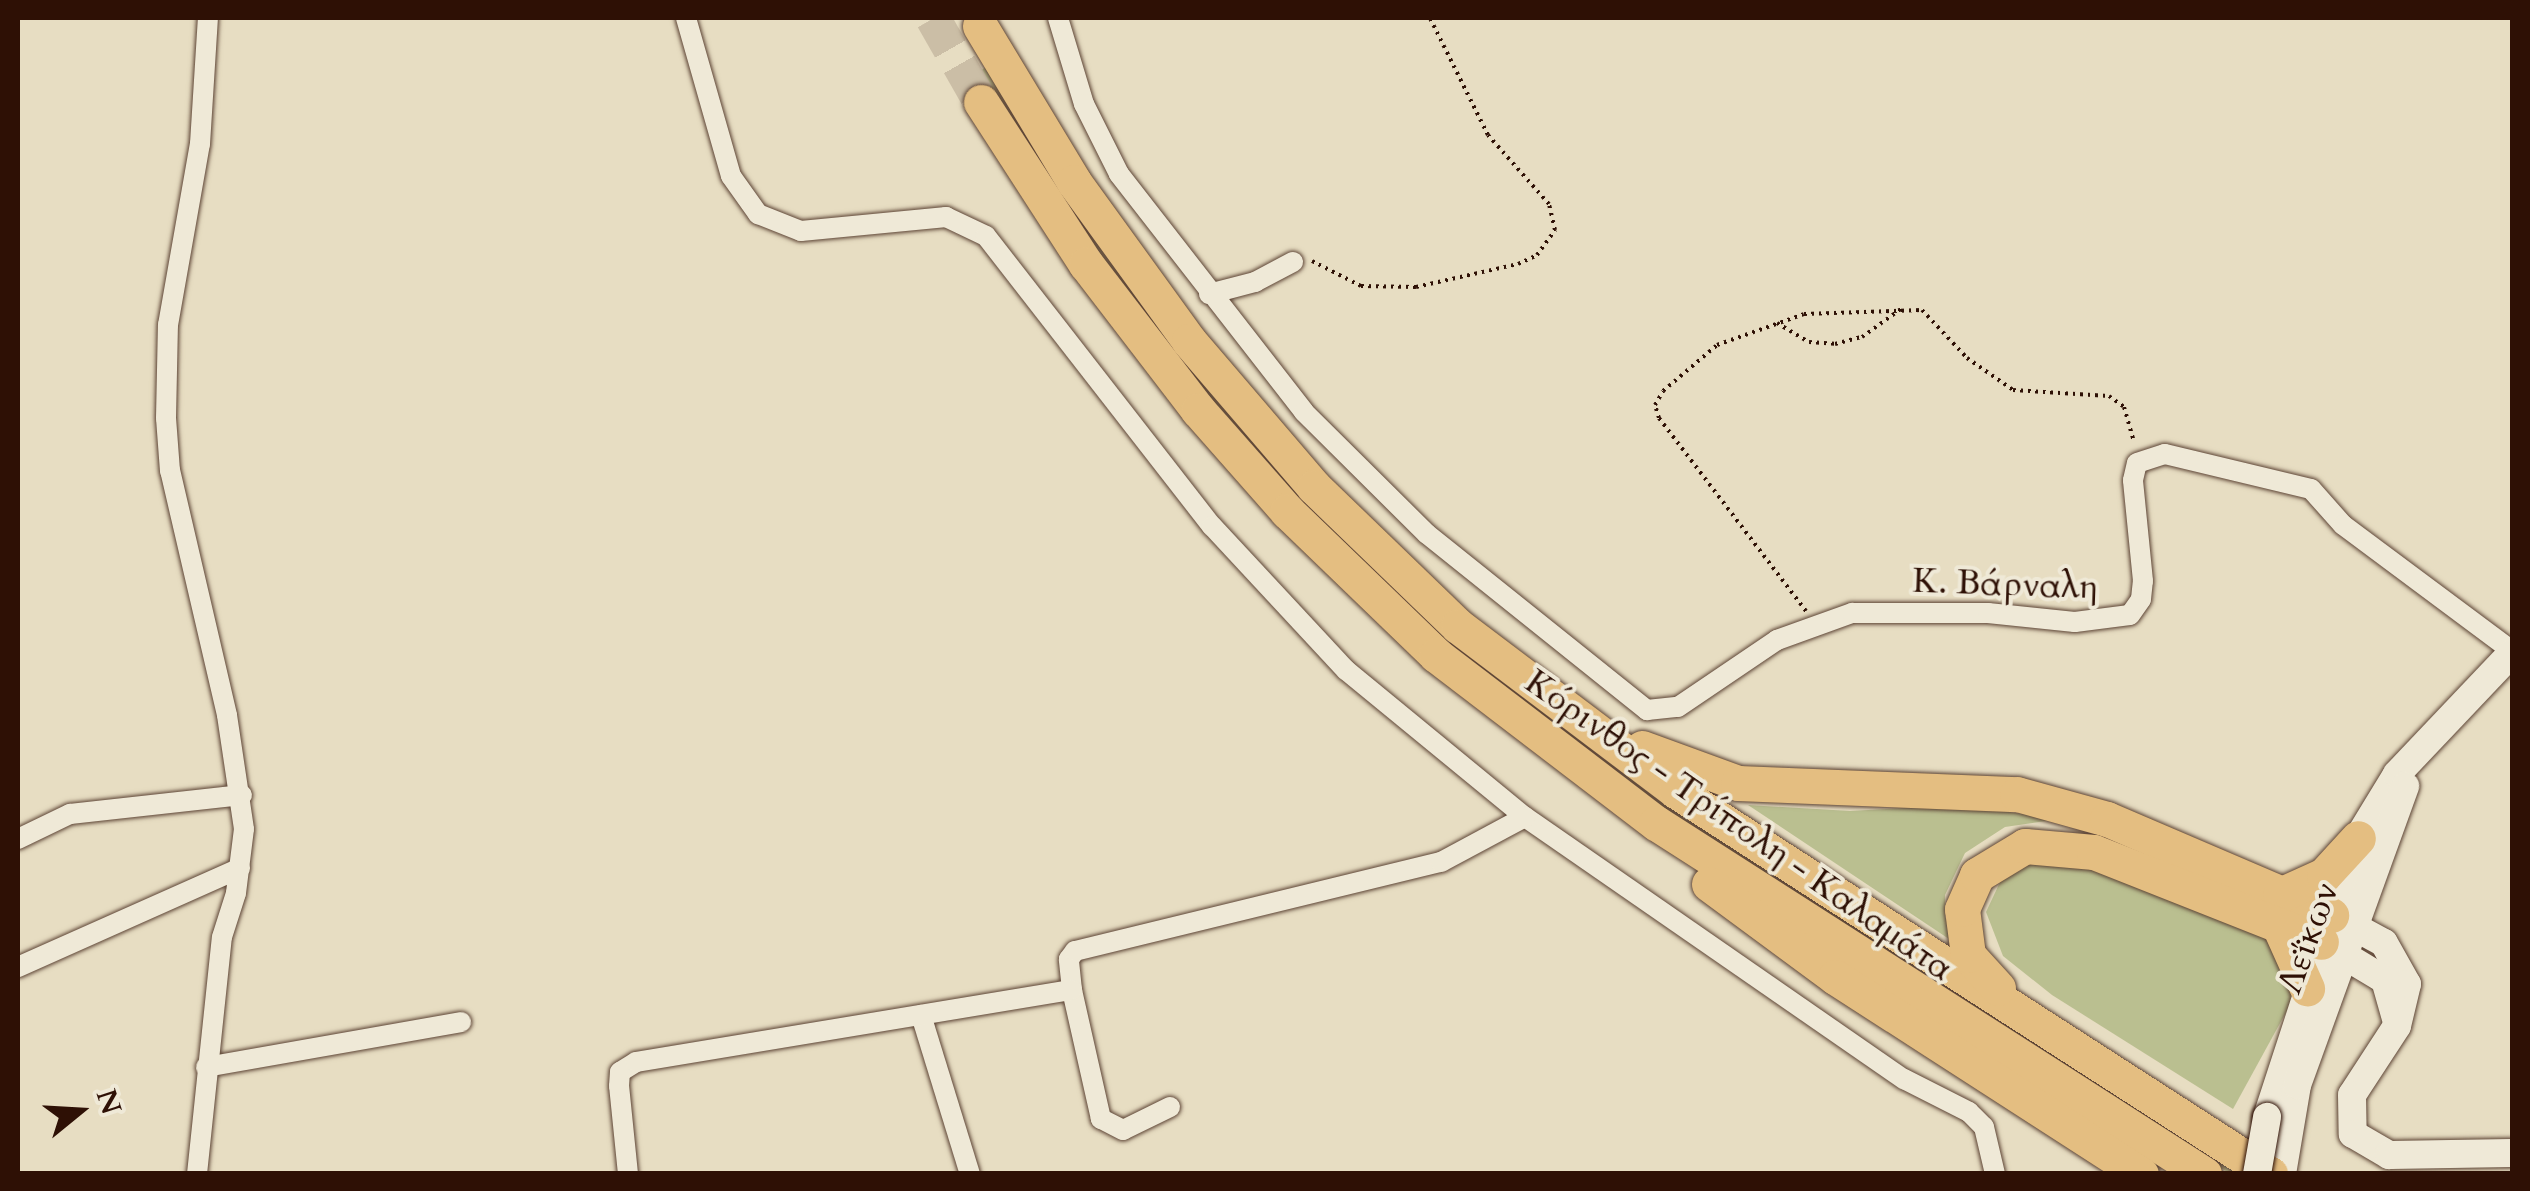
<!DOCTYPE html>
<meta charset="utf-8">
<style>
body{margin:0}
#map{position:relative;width:2530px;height:1191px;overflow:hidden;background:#e7ddc2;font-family:Cardo,serif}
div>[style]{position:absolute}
.green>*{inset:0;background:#babf90}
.highway-tunnel>*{height:35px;margin-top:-17.5px;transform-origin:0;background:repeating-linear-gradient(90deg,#cbbea6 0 35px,transparent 0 53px)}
.path>*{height:4px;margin-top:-2px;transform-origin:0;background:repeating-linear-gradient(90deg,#2e1005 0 2.5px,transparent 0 7.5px)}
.roads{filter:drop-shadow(0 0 2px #5c4334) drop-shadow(0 0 2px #5c4334)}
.street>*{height:20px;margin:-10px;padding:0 10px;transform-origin:10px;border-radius:10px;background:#efe9d7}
.secondary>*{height:28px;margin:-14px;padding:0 14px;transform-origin:14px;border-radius:14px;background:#efe9d7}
.highway>*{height:35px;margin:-17.5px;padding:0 17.5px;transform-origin:17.5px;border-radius:17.5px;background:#e4be81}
.bridges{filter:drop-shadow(0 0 2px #2e1005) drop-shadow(0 0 2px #2e1005)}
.secondary-bridge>*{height:28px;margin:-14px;padding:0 14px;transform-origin:14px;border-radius:14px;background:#efe9d7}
span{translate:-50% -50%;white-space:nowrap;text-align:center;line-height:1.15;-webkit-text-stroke:8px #efe9d7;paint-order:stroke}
.street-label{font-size:35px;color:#2e1005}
.frame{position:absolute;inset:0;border:20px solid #2e1005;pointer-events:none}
.north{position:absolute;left:30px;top:1061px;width:100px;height:100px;-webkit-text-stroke:8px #efe9d7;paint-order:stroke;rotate:72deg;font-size:28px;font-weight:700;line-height:40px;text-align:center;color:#2e1005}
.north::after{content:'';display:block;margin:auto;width:35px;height:45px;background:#2e1005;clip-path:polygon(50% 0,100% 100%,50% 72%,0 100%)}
</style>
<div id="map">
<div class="green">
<div style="clip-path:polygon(987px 66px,1063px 191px,1530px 701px,1667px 802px,2247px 1173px,2229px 1173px,1766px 880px,1663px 812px,1444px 644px,1298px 503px,1136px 311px,992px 95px,979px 72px)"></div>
<div style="clip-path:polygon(1748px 805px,1850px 811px,1959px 805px,2060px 819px,2005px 827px,1965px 853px,1945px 895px,1945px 917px,1964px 949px)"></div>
<div style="clip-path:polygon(2073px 856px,2275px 940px,2292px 977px,2290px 1005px,2233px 1109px,2052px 995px,2003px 956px,1986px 912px,2001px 880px,2011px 866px)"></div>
</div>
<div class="highway-tunnel">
<div style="left:933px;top:18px;width:97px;rotate:60.3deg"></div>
</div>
<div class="path">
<div style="left:1312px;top:261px;width:55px;rotate:27deg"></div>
<div style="left:1361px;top:286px;width:55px;rotate:1deg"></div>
<div style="left:1416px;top:287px;width:105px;rotate:-12.7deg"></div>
<div style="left:1518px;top:264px;width:21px;rotate:-25deg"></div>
<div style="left:1537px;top:255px;width:31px;rotate:-54deg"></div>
<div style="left:1555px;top:230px;width:27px;rotate:-103deg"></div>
<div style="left:1549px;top:204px;width:92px;rotate:-131.5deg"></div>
<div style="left:1488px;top:135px;width:131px;rotate:-116.4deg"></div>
<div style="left:1777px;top:323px;width:37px;rotate:31deg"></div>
<div style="left:1809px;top:342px;width:26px;rotate:4deg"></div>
<div style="left:1835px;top:344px;width:28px;rotate:-15deg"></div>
<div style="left:1862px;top:337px;width:48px;rotate:-35.7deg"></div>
<div style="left:1806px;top:611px;width:243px;rotate:-127.3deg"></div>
<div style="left:1659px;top:418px;width:14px;rotate:-107deg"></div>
<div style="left:1655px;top:405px;width:16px;rotate:-60deg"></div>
<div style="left:1663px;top:391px;width:71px;rotate:-40.4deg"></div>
<div style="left:1717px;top:345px;width:92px;rotate:-19.6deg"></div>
<div style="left:1804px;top:314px;width:118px;rotate:-1.9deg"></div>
<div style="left:1922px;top:310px;width:66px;rotate:46.8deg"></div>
<div style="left:1967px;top:358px;width:56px;rotate:34.8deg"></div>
<div style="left:2013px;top:390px;width:96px;rotate:3.6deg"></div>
<div style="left:2109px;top:396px;width:19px;rotate:36deg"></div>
<div style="left:2124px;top:407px;width:37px;rotate:74deg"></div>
</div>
<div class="roads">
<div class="street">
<div style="left:686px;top:18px;width:164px;rotate:74.1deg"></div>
<div style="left:731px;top:176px;width:47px;rotate:54.6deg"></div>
<div style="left:758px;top:214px;width:46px;rotate:21.6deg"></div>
<div style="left:801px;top:231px;width:146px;rotate:-5.5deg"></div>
<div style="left:946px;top:217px;width:44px;rotate:25.4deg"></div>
<div style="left:986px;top:236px;width:368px;rotate:52.1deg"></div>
<div style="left:1212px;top:526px;width:197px;rotate:47.1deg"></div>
<div style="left:1346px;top:670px;width:232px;rotate:39.4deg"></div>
<div style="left:1525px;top:817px;width:461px;rotate:34.7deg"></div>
<div style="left:1904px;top:1079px;width:73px;rotate:26.9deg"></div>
<div style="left:1969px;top:1112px;width:21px;rotate:45deg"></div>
<div style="left:1984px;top:1127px;width:48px;rotate:76.8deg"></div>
<div style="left:1058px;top:18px;width:90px;rotate:73.2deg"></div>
<div style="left:1084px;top:104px;width:78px;rotate:63.4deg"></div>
<div style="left:1119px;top:174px;width:301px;rotate:52.1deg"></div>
<div style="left:1304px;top:412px;width:173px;rotate:44.8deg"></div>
<div style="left:1427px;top:534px;width:282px;rotate:38.7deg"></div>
<div style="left:1647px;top:710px;width:31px;rotate:-6deg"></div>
<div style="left:1678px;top:707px;width:120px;rotate:-34.1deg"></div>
<div style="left:1777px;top:640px;width:80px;rotate:-19.8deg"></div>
<div style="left:1852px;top:613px;width:136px"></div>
<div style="left:1988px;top:613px;width:87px;rotate:5.9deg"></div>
<div style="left:2075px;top:622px;width:55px;rotate:-7.3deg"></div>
<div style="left:2130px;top:615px;width:19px;rotate:-55deg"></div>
<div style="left:2141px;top:599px;width:18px;rotate:-84deg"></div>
<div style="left:2143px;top:581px;width:101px;rotate:-95.7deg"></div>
<div style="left:2133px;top:480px;width:17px;rotate:-77deg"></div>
<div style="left:2137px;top:463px;width:29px;rotate:-18deg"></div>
<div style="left:2165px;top:454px;width:150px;rotate:13.5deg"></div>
<div style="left:2311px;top:489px;width:48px;rotate:48.4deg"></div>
<div style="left:2343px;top:525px;width:211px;rotate:36.7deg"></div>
<div style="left:1209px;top:294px;width:48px;rotate:-14.6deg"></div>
<div style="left:1255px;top:282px;width:43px;rotate:-27.8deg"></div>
<div style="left:18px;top:839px;width:58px;rotate:-25.7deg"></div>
<div style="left:70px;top:814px;width:173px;rotate:-6.3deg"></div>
<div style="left:18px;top:967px;width:243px;rotate:-24deg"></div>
<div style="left:921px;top:1015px;width:166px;rotate:72.9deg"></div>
<div style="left:206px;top:1067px;width:259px;rotate:-10deg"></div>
<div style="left:1170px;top:1107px;width:52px;rotate:153.9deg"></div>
<div style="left:1123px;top:1130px;width:25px;rotate:-153deg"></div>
<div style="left:1101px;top:1119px;width:132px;rotate:-102.7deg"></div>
<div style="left:1072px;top:990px;width:31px;rotate:-96deg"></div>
<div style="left:1069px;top:959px;width:10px;rotate:-53deg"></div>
<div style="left:1075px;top:951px;width:377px;rotate:-13.7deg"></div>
<div style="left:1441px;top:862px;width:95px;rotate:-28.2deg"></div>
<div style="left:197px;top:1174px;width:238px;rotate:-84deg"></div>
<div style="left:222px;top:937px;width:46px;rotate:-72.3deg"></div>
<div style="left:236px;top:893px;width:64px;rotate:-82.9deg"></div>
<div style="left:244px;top:829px;width:115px;rotate:-98.5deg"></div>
<div style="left:227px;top:715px;width:251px;rotate:-103.1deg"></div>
<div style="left:170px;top:471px;width:53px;rotate:-94.3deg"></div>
<div style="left:166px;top:418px;width:93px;rotate:-88.8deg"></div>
<div style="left:168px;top:325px;width:184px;rotate:-80deg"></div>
<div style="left:200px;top:144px;width:126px;rotate:-86.4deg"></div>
<div style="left:628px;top:1174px;width:88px;rotate:-95.8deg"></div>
<div style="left:619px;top:1086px;width:14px;rotate:-86deg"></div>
<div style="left:620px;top:1072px;width:19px;rotate:-32deg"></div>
<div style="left:636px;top:1062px;width:442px;rotate:-9.4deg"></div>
</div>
<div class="secondary">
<div style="left:2338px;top:918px;width:52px;rotate:28.5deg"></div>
<div style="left:2384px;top:943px;width:47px;rotate:60.7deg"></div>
<div style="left:2407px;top:984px;width:43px;rotate:103.4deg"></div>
<div style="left:2397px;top:1026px;width:82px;rotate:123.1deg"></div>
<div style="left:2352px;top:1095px;width:39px;rotate:89deg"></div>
<div style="left:2353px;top:1134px;width:42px;rotate:30.3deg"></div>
<div style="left:2389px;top:1155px;width:123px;rotate:-0.9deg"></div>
<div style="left:2327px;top:945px;width:68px;rotate:31.1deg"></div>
<div style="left:2385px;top:980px;width:44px;rotate:74.1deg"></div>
<div style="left:2267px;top:1117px;width:293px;rotate:-71.9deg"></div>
<div style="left:2358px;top:838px;width:75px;rotate:-58.6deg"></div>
<div style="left:2397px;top:774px;width:167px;rotate:-46.5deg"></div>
<div style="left:2282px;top:1174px;width:90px;rotate:-80.4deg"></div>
<div style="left:2297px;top:1085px;width:318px;rotate:-70.1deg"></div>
</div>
<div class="highway">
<div style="left:980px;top:26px;width:182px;rotate:58.9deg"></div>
<div style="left:1074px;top:182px;width:196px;rotate:54.1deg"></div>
<div style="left:1189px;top:341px;width:192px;rotate:49.4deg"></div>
<div style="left:1314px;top:487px;width:200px;rotate:44deg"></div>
<div style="left:1458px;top:626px;width:273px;rotate:37.1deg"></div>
<div style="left:1676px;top:791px;width:707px;rotate:32.81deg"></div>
<div style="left:981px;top:102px;width:193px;rotate:57.1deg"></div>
<div style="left:1086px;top:264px;width:184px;rotate:52.5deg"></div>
<div style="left:1198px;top:410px;width:135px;rotate:48.6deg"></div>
<div style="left:1287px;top:511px;width:207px;rotate:44deg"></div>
<div style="left:1436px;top:655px;width:277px;rotate:37.4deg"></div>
<div style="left:1656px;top:823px;width:651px;rotate:32.64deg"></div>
<div style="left:1642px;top:748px;width:102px;rotate:20deg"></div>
<div style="left:1738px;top:783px;width:279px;rotate:2.3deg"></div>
<div style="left:2017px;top:794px;width:93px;rotate:15.5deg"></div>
<div style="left:2107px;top:819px;width:244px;rotate:23.2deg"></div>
<div style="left:1709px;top:884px;width:157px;rotate:36.4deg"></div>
<div style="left:1835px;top:977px;width:364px;rotate:32.8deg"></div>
<div style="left:2280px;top:895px;width:48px;rotate:-24.4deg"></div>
<div style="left:2324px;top:875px;width:50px;rotate:-47.4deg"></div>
<div style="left:2281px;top:930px;width:64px;rotate:65.9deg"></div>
<div style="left:1998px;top:988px;width:45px;rotate:-132.3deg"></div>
<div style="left:1968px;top:955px;width:46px;rotate:-97.4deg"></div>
<div style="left:1962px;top:909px;width:37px;rotate:-66deg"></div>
<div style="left:1977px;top:875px;width:56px;rotate:-31.1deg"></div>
<div style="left:2025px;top:846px;width:69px;rotate:5deg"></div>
<div style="left:2094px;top:852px;width:244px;rotate:21.6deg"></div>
</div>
</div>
<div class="bridges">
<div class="secondary-bridge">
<div style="left:2257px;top:1174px;width:58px;rotate:-80deg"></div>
</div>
</div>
<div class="street-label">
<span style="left:2005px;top:584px;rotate:2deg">Κ. Βάρναλη</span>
<span style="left:1739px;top:825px;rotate:35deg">Κόρινθος - Τρίπολη - Καλαμάτα</span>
<span style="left:2308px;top:938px;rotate:-70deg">Λεΐκων</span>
</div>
<div class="frame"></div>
<div class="north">N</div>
</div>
